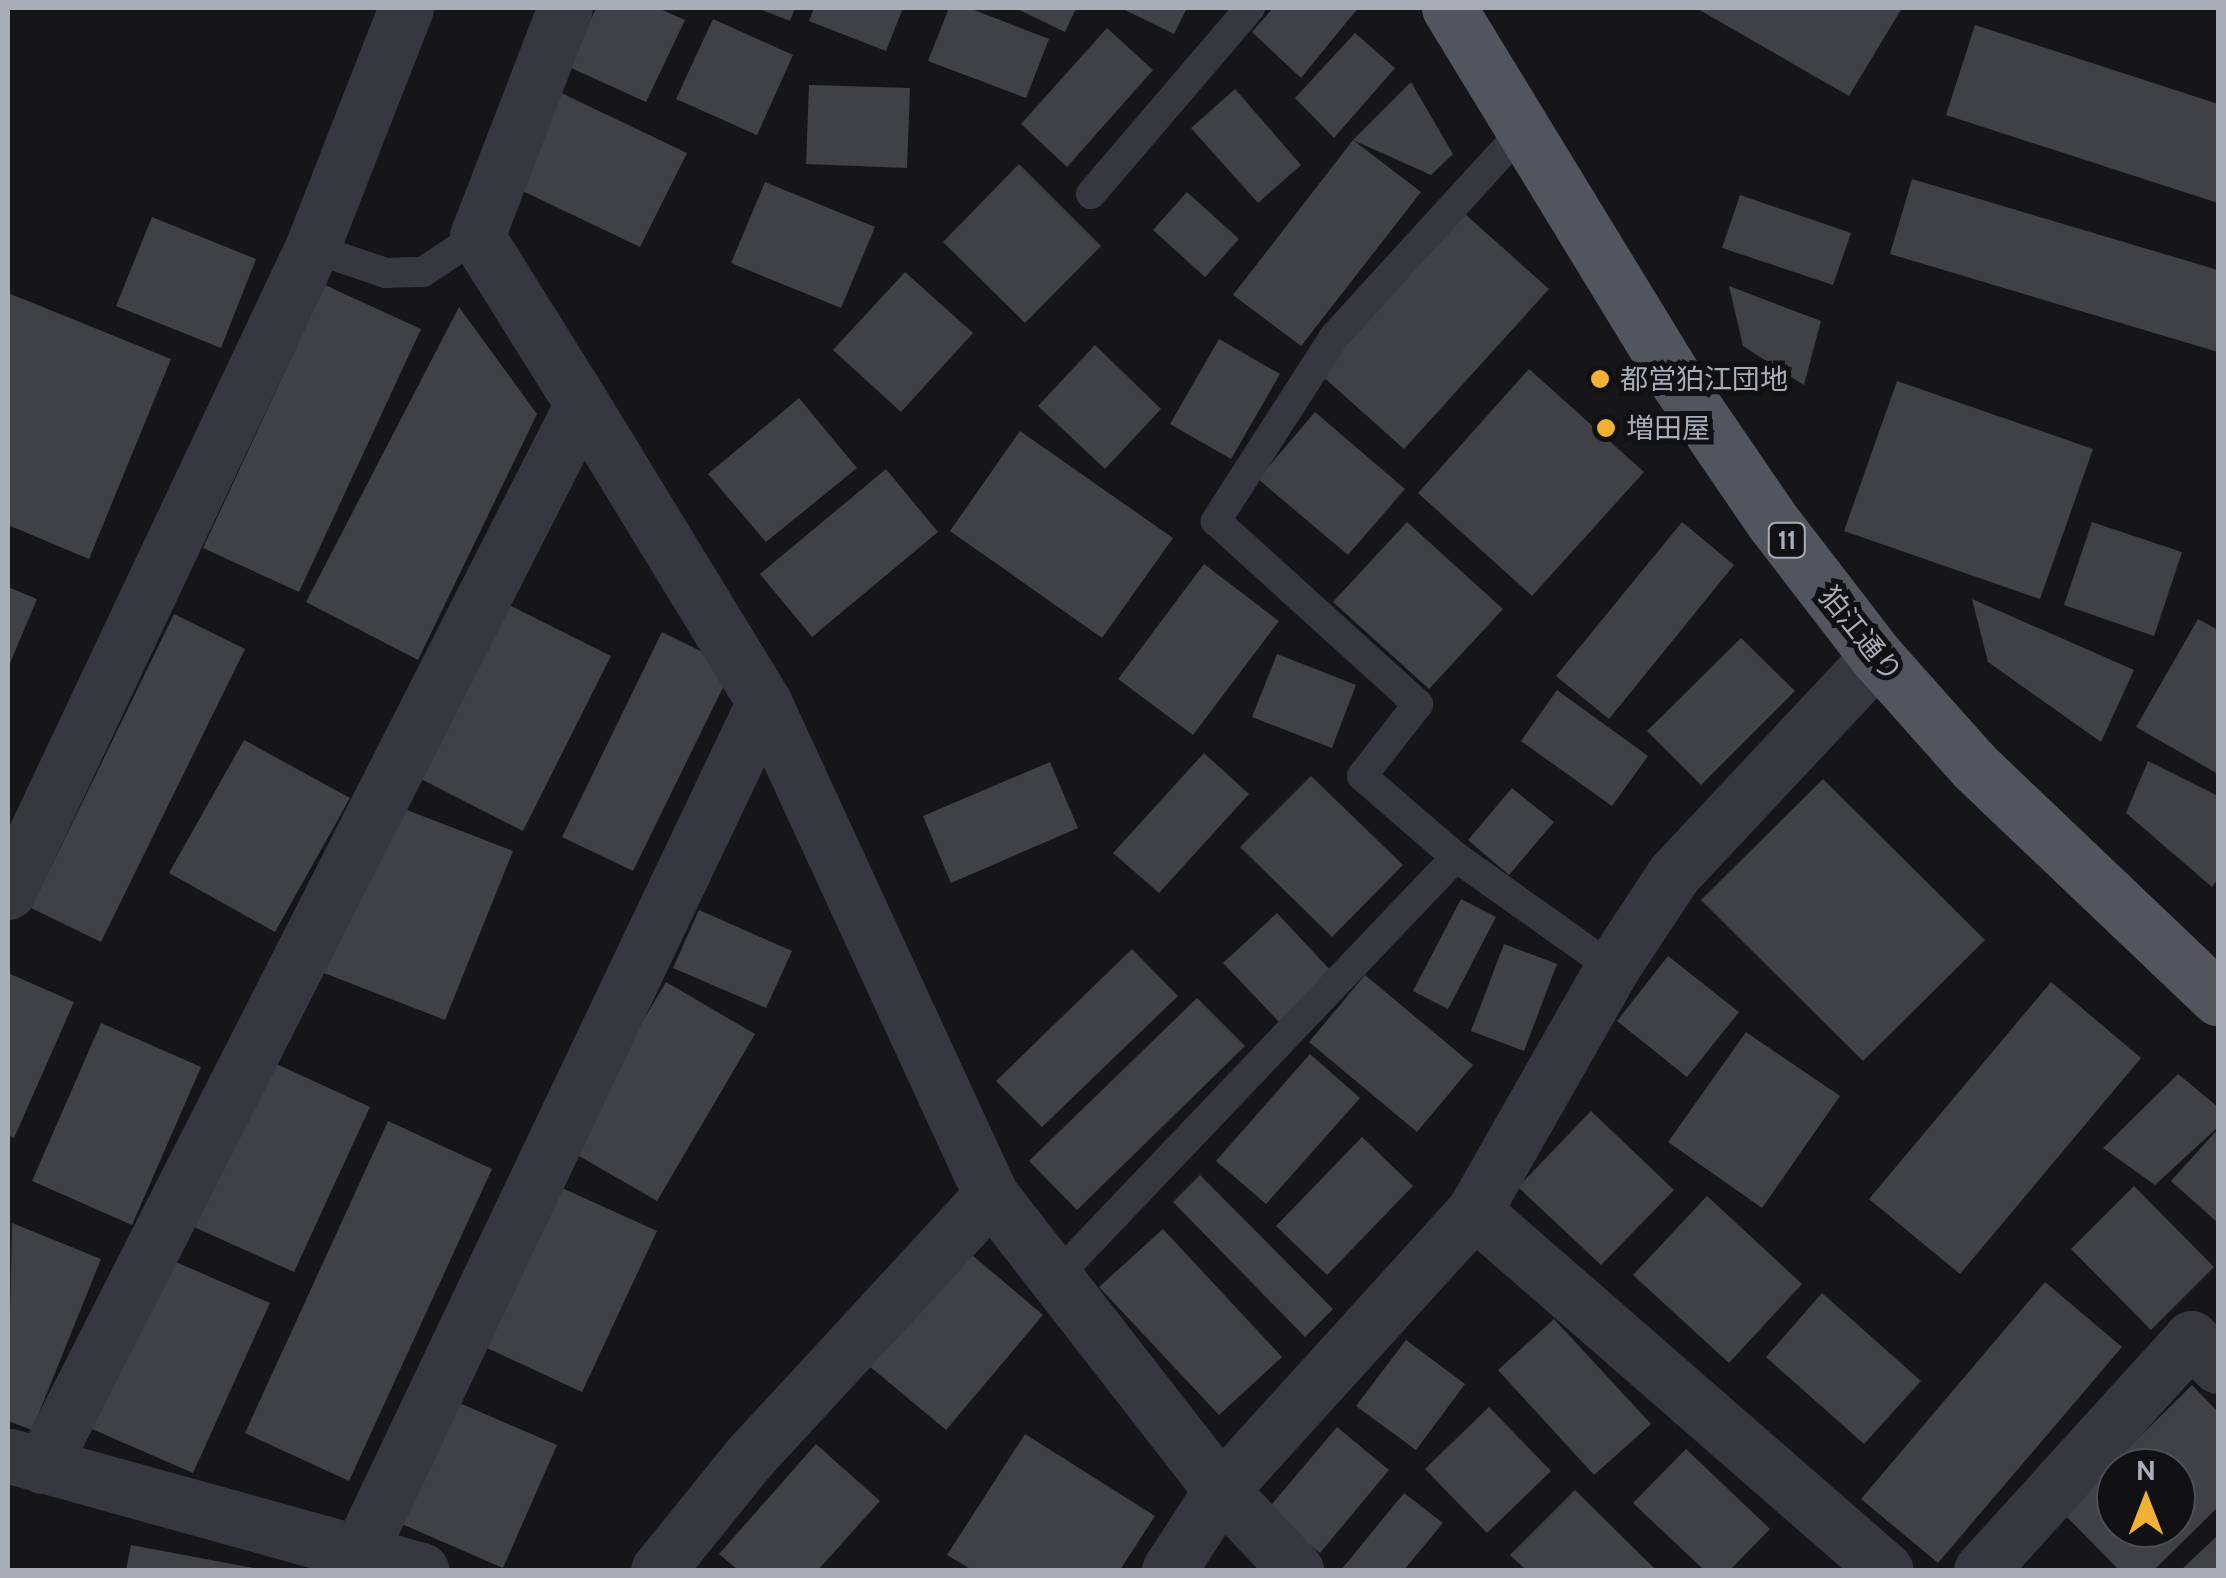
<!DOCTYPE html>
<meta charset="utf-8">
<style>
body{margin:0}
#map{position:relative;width:2226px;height:1578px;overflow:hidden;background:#161618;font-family:Cabin,"Noto Sans JP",sans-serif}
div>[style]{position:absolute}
.building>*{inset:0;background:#404145}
.service>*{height:30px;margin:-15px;padding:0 15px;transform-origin:15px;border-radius:15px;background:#37383d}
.minor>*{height:55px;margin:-27.5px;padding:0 27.5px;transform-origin:27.5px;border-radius:27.5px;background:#37383d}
.primary>*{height:55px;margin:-27.5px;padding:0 27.5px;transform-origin:27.5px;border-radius:27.5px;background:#53555c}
.dots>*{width:28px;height:28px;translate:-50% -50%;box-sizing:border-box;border:5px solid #111113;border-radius:50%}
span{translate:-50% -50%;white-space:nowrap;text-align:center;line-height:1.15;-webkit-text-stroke:10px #111113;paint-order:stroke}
.shield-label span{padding:2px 8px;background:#111113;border:2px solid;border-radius:8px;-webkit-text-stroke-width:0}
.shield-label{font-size:25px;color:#a8adb8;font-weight:700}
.poi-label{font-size:28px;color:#a8adb8}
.left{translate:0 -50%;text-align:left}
.street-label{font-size:28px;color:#a8adb8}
.frame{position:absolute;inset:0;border:10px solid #a8adb8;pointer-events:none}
.north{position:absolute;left:2096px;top:1448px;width:100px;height:100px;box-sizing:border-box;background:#111113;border:2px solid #4d4f55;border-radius:50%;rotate:0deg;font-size:28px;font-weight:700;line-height:40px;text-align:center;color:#a8adb8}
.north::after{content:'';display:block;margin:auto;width:35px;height:45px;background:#f2b134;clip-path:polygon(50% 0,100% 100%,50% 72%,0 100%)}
</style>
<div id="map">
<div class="building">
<div style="clip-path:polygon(596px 8px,658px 8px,685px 20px,646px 102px,569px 67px)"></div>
<div style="clip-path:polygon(757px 8px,795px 8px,790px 21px)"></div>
<div style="clip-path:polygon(814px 8px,903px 8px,886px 51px,809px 21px)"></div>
<div style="clip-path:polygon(949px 8px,969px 8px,1049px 39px,1026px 98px,928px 61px)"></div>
<div style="clip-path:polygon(1015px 8px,1076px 8px,1065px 32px)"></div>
<div style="clip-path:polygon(1121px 8px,1187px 8px,1174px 34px)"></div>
<div style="clip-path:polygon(1273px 8px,1358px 8px,1301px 78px,1252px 32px)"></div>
<div style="clip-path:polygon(1696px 8px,1902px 8px,1849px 96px)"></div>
<div style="clip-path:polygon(713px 19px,793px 55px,757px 135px,676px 99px)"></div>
<div style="clip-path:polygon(1975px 25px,2218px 104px,2218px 203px,1946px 115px)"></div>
<div style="clip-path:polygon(1107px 28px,1153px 70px,1067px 167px,1021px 124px)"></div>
<div style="clip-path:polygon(1355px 33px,1395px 68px,1334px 138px,1295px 98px)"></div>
<div style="clip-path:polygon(1411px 82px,1453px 154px,1431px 175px,1353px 140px,1421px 192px,1301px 346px,1233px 295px,1353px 140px)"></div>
<div style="clip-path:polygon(809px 85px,910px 88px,907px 168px,806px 164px)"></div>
<div style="clip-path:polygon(1235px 89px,1301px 165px,1258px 203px,1191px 128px)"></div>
<div style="clip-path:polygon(555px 90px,687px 153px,640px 247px,510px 185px)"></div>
<div style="clip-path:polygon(1019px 164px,1101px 246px,1025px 323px,943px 242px)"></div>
<div style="clip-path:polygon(1912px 179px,2218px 270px,2218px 352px,1890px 254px)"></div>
<div style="clip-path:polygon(765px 182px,875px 227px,841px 308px,731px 263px)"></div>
<div style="clip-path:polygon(1187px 192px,1239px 239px,1205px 277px,1153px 230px)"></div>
<div style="clip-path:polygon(1740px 195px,1851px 233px,1833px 285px,1722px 248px)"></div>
<div style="clip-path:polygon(1465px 214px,1549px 289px,1404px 449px,1320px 374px)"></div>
<div style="clip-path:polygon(152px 217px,256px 259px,221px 348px,116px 306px)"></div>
<div style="clip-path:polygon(905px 272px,973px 333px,901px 412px,833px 350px)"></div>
<div style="clip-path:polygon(325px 285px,421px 329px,299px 592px,203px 548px)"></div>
<div style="clip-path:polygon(1729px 286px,1821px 321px,1804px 385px,1743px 346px)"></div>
<div style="clip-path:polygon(8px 293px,171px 359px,89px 559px,8px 525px)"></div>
<div style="clip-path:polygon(459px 307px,537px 414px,418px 660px,306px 602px)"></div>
<div style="clip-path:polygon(1219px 339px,1280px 374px,1231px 459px,1170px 424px)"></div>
<div style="clip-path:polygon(1095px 345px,1161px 409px,1105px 469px,1038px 406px)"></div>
<div style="clip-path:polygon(1529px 369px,1644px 472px,1532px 596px,1418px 493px)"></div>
<div style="clip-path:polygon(1897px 381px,2093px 449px,2040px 599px,1844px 531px)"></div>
<div style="clip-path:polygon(799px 398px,857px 468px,766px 542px,708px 474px)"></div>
<div style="clip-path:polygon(1315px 412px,1405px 489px,1348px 555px,1258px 479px)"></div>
<div style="clip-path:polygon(1020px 431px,1173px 538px,1102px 638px,950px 531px)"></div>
<div style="clip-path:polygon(886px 469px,938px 532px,812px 637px,760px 574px)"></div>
<div style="clip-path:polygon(1407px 522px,1503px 609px,1429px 689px,1333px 602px)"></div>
<div style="clip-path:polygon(1682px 522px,1734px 565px,1609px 719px,1556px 676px)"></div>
<div style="clip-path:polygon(2092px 522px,2182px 552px,2154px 636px,2064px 605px)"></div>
<div style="clip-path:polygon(1204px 564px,1279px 621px,1193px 735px,1118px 679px)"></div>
<div style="clip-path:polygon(8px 587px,37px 599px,8px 668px)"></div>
<div style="clip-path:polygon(1972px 599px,2134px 670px,2101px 742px,1988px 662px)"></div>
<div style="clip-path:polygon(503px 602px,611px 656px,523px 831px,415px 776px)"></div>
<div style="clip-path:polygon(174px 614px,245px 649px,101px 942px,31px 908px)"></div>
<div style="clip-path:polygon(2198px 619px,2218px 630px,2218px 774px,2136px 727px)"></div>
<div style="clip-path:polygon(662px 632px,733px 667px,633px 871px,562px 837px)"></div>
<div style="clip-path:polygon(1741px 638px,1795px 691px,1701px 785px,1647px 731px)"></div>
<div style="clip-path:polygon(1277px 654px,1356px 685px,1332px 748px,1252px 717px)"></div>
<div style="clip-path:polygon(1557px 690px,1648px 756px,1612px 806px,1521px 741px)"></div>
<div style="clip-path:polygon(244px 740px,350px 798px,275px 932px,169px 873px)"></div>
<div style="clip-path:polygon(1204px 753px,1249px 794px,1159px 893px,1113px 853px)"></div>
<div style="clip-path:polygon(2148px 761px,2218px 796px,2218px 879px,2212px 887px,2126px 813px)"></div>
<div style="clip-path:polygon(1050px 762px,1078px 828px,951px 883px,923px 816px)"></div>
<div style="clip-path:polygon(1311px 776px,1403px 865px,1332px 937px,1240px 847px)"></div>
<div style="clip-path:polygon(1823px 779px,1985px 940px,1863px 1061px,1701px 900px)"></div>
<div style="clip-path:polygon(1512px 788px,1554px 822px,1509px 875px,1468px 840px)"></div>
<div style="clip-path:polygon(386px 802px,513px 851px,445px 1020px,319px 971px)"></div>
<div style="clip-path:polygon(1461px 899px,1496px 917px,1448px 1009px,1413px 991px)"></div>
<div style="clip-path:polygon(699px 910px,792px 951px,766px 1008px,673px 968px)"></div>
<div style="clip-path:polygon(1277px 913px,1332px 972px,1279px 1022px,1223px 963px)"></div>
<div style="clip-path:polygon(1504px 944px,1557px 964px,1524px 1051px,1471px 1031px)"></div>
<div style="clip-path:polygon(1132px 949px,1178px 996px,1042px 1127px,996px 1081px)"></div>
<div style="clip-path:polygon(1668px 956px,1739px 1012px,1687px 1077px,1617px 1021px)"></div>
<div style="clip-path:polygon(8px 973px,74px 1002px,14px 1138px,8px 1135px)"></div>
<div style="clip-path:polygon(1365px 975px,1473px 1065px,1417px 1132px,1309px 1042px)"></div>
<div style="clip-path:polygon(666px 982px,755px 1034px,657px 1201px,567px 1149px)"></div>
<div style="clip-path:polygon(2051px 982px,2141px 1058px,1960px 1274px,1869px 1199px)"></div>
<div style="clip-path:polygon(1197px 998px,1245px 1046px,1077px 1210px,1029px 1161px)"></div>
<div style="clip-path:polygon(101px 1023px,201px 1067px,132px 1225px,32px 1181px)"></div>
<div style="clip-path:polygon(1746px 1032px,1840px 1096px,1762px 1208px,1668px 1142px)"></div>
<div style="clip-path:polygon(1310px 1054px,1360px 1098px,1266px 1204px,1216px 1161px)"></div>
<div style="clip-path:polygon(270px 1061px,370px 1107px,294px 1272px,194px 1227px)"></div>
<div style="clip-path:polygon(2178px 1074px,2218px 1107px,2218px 1127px,2155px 1185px,2103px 1148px)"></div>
<div style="clip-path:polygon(1591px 1111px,1674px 1190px,1601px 1265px,1518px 1187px)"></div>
<div style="clip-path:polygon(388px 1121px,492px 1169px,349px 1481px,245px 1433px)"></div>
<div style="clip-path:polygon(2218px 1129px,2218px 1223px,2171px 1181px)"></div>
<div style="clip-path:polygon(1362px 1137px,1413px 1186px,1327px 1275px,1276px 1226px)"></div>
<div style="clip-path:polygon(1200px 1175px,1333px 1309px,1305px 1337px,1173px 1202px)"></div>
<div style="clip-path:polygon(2134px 1186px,2214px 1267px,2151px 1330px,2071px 1249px)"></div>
<div style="clip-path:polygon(562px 1188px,657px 1231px,582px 1392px,487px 1348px)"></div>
<div style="clip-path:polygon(1707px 1196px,1802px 1284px,1729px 1363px,1633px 1275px)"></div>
<div style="clip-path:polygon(12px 1223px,101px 1259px,32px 1430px,8px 1421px)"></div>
<div style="clip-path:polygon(1163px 1229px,1282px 1357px,1219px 1415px,1099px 1287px)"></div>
<div style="clip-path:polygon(965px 1249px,1043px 1315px,946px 1430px,868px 1365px)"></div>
<div style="clip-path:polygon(169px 1259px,270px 1303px,193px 1473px,92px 1429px)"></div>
<div style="clip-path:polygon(2045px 1282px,2122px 1347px,1938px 1563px,1861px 1499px)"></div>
<div style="clip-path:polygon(1822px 1293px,1921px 1381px,1864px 1444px,1766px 1357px)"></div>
<div style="clip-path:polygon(1554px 1319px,1651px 1424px,1594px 1475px,1498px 1370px)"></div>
<div style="clip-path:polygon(1406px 1340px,1465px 1384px,1416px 1450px,1356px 1406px)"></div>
<div style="clip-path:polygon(evenodd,2192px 1385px,2218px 1412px,2218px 1507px,2154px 1570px,2119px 1570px,2063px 1513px,2192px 1385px,2116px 1468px,2176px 1468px,2176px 1528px,2116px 1528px,2116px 1468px)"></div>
<div style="clip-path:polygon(443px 1396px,557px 1445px,503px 1568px,388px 1518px)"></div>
<div style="clip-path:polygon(1489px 1407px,1551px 1471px,1487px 1533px,1425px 1469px)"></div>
<div style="clip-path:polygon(1337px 1427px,1389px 1470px,1320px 1553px,1267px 1510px)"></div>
<div style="clip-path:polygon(1025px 1434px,1155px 1516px,1120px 1570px,972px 1570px,947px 1555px)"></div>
<div style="clip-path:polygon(816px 1444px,880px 1501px,818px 1570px,738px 1570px,719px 1554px)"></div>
<div style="clip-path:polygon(1686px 1449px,1770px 1529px,1730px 1570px,1704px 1570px,1633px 1503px)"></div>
<div style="clip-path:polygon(1575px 1490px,1656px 1570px,1526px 1570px,1510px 1555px)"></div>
<div style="clip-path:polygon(1404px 1493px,1443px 1523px,1404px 1570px,1341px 1570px)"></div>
<div style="clip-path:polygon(2218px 1535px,2218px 1570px,2181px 1570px)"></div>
<div style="clip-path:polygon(131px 1545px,258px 1569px,258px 1570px,126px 1570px)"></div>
</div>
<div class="service">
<div style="left:1522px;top:131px;width:279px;rotate:132.4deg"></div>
<div style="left:1334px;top:337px;width:219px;rotate:122.7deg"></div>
<div style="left:1216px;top:521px;width:273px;rotate:42.2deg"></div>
<div style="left:1418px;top:704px;width:91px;rotate:127.9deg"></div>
<div style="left:1362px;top:776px;width:124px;rotate:40.8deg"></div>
<div style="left:1456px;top:857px;width:191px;rotate:35.4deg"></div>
<div style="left:1091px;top:194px;width:245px;rotate:-49.5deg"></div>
<div style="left:312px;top:248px;width:78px;rotate:18.7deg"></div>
<div style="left:386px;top:273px;width:37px;rotate:-2deg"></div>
<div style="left:423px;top:272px;width:65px;rotate:-33.7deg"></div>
<div style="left:1056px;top:1277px;width:580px;rotate:-46.4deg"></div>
</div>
<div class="minor">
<div style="left:582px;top:404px;width:349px;rotate:58.6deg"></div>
<div style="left:764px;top:702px;width:543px;rotate:65.28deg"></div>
<div style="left:991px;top:1195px;width:355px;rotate:132.7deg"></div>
<div style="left:750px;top:1456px;width:146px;rotate:128.9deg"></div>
<div style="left:8px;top:892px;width:712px;rotate:-64.73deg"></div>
<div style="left:312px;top:248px;width:258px;rotate:-68.6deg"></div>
<div style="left:991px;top:1195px;width:374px;rotate:52.1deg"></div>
<div style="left:1221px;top:1490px;width:110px;rotate:46.8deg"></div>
<div style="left:1474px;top:1211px;width:546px;rotate:41.07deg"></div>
<div style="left:10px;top:1456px;width:427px;rotate:15.5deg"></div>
<div style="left:42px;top:1466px;width:1191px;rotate:-63.05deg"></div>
<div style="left:582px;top:404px;width:198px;rotate:-122deg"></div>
<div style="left:477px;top:236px;width:244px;rotate:-68.9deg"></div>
<div style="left:361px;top:1549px;width:938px;rotate:-64.56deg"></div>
<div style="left:1169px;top:1570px;width:95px;rotate:-57deg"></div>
<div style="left:1221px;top:1490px;width:377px;rotate:-47.8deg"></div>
<div style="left:1474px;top:1211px;width:279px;rotate:-60.4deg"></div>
<div style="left:1612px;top:968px;width:111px;rotate:-56.7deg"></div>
<div style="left:1673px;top:875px;width:299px;rotate:-46.9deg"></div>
<div style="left:1981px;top:1570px;width:313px;rotate:-47.8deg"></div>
<div style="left:2191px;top:1338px;width:39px;rotate:46deg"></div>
</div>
<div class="primary">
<div style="left:1449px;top:8px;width:436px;rotate:58.6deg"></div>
<div style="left:1676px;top:380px;width:172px;rotate:55.7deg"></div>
<div style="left:1773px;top:522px;width:170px;rotate:52.4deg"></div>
<div style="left:1877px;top:657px;width:146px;rotate:48.3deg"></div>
<div style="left:1974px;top:766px;width:337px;rotate:43.6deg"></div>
</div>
<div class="dots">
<div style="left:1600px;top:379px;background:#f2b134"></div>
<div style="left:1606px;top:428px;background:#f2b134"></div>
</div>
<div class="shield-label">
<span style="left:1787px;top:540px">11</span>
</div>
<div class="poi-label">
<span class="left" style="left:1620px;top:379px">都営狛江団地</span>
<span class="left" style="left:1626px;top:428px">増田屋</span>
</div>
<div class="street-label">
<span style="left:1861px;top:634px;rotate:51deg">狛江通り</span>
</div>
<div class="frame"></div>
<div class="north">N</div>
</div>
